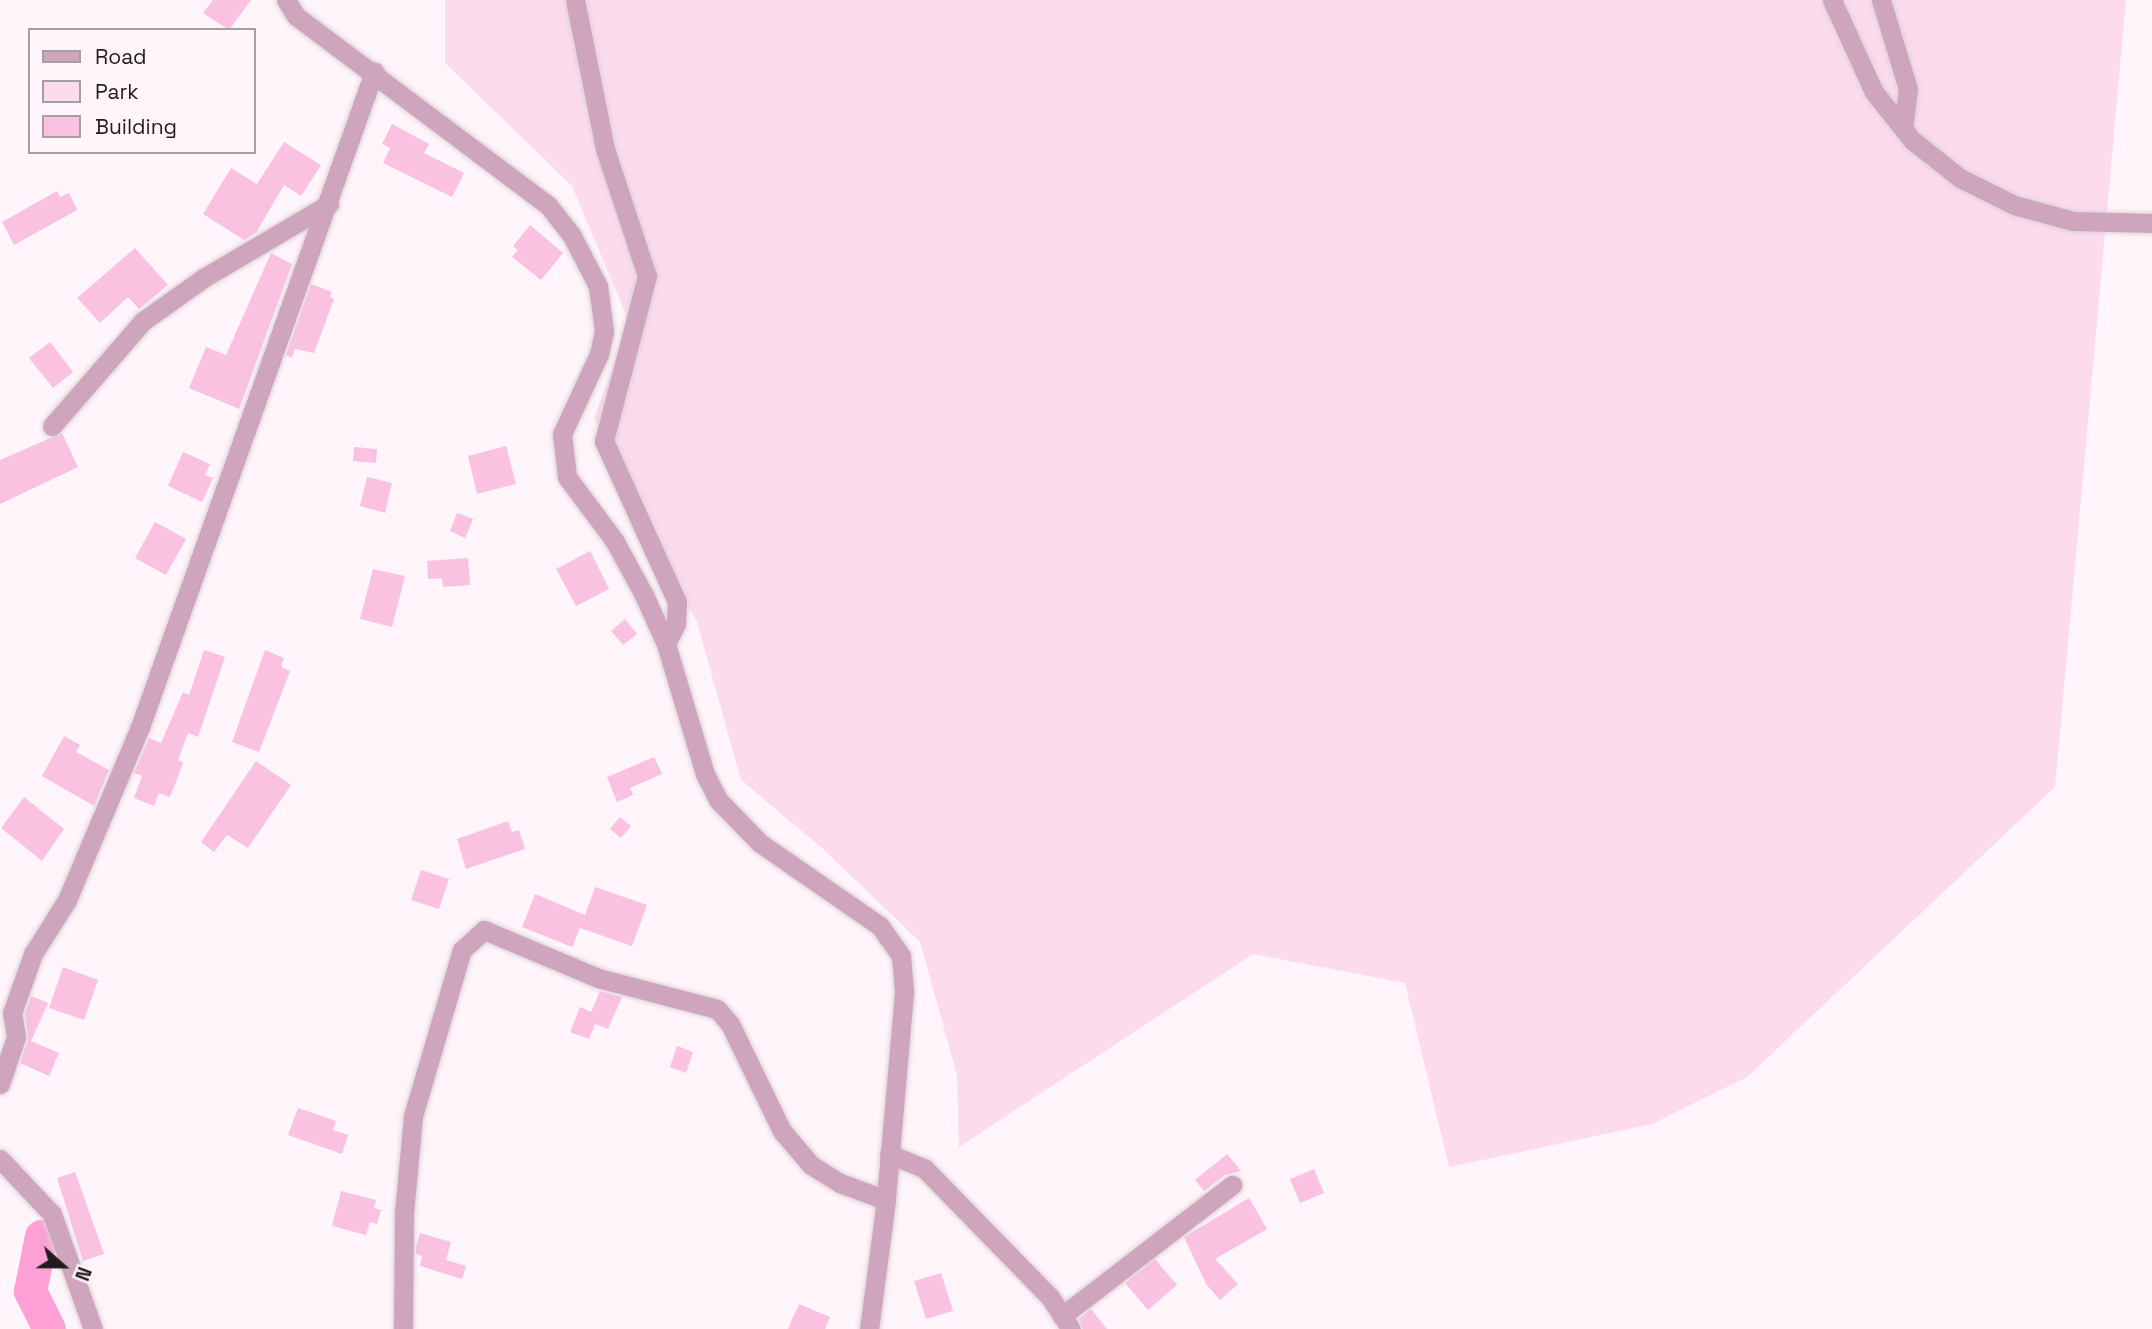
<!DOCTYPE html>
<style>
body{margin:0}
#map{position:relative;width:2152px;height:1329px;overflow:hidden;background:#fff5fa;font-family:"Space Grotesk",sans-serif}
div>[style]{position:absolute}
.green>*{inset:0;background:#fcdbed}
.river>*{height:33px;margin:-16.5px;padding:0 16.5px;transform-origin:16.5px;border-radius:16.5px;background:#fca0d6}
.building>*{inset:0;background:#fac1e1}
.roads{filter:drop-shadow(0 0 2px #dcd2d7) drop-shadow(0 0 2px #dcd2d7)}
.minor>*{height:19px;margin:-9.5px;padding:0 9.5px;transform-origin:9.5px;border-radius:9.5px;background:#cea5bc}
span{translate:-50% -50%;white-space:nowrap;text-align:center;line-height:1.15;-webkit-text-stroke:5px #fff5fa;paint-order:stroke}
.legend{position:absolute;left:28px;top:28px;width:228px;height:126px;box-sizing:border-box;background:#fff5fa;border:2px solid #a79ea2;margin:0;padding:9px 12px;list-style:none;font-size:21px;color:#231b1f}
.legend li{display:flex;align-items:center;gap:14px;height:35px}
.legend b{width:35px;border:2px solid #a79ea2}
.north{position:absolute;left:28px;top:1231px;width:70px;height:70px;-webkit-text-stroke:5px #fff5fa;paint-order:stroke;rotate:111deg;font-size:19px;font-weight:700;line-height:28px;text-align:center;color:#231b1f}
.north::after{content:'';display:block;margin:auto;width:24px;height:32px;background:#231b1f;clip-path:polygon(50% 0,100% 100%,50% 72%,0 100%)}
</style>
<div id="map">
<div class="green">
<div style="clip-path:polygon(445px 0,2126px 0,2055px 787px,1747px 1077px,1652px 1124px,1449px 1167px,1405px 983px,1253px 954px,959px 1147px,957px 1075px,920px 942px,822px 848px,741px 780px,697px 622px,655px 550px,594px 418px,630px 324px,572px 186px,445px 63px)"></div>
</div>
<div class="river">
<div style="left:41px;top:1236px;width:56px;rotate:101.3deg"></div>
<div style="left:30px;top:1291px;width:42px;rotate:63.4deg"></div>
</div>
<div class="building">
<div style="clip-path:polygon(213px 0,251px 0,229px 30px,203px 13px)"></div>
<div style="clip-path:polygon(392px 124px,429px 144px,424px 153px,464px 173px,452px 197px,383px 163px,390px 148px,382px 144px)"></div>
<div style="clip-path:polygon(284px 142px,321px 165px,301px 196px,284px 185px,256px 233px,244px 240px,203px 214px,231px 168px,257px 184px)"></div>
<div style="clip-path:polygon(57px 191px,60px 197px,69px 193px,77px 210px,14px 245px,2px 222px)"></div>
<div style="clip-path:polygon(530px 225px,563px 253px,541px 280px,512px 257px,518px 250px,513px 246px)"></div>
<div style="clip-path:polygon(135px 248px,168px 285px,139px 309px,128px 297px,100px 323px,77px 298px)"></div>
<div style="clip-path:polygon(271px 253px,292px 264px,239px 409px,189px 388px,206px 347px,226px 355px)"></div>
<div style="clip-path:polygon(311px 284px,332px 292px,330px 297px,334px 299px,314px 353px,295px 349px,292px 358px,286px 355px)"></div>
<div style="clip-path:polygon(50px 342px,73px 372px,53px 388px,29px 358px)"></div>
<div style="clip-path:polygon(62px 433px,78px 467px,0 504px,0 460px)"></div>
<div style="clip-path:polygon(506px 446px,516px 484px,477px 494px,468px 456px)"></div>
<div style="clip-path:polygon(354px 447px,377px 449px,376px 463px,353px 461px)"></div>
<div style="clip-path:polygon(183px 452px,210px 464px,205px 475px,213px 478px,202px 502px,168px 486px)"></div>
<div style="clip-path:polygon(367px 477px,392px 483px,385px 513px,360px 506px)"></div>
<div style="clip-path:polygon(457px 513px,473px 519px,465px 538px,450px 531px)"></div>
<div style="clip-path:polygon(155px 522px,186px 539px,166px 575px,135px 558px)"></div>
<div style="clip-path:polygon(590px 551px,609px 589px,576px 606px,556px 569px)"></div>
<div style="clip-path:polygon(468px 558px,470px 585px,443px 587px,442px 578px,428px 579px,427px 561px)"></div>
<div style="clip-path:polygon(373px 569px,405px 576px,392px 627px,360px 619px)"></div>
<div style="clip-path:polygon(625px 619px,637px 634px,623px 645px,611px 631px)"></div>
<div style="clip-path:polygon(204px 650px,225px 657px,198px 737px,188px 733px,178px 760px,183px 763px,170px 797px,159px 793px,154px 806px,134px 798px,142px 776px,134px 773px,149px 738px,161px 743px,183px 692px,189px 695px)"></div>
<div style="clip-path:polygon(265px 650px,284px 658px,281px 667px,290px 671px,259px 752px,232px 742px)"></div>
<div style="clip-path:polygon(64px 736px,80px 745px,76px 752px,109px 770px,94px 806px,42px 776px)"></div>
<div style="clip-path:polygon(654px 757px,662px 774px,630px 788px,633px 795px,617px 802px,607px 777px)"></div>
<div style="clip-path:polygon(256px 761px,291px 785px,248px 848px,227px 835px,214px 852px,201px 842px)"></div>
<div style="clip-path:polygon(24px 797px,64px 829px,42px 861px,1px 828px)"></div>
<div style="clip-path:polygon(620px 817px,631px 826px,621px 838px,610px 829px)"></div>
<div style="clip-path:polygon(508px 821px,512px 832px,519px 830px,525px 849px,466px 869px,457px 839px)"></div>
<div style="clip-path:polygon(421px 870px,449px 879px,439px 909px,411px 900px)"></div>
<div style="clip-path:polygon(595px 887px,647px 905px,632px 946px,580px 928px,572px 947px,522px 927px,535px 894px,585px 915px)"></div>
<div style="clip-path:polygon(63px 967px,98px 980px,84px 1020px,49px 1008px)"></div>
<div style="clip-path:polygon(600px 991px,622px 997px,608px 1029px,595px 1024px,589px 1039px,570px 1032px,580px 1007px,591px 1012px)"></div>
<div style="clip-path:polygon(31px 996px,48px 1003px,31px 1041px,59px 1053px,49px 1076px,20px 1063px,28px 1040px,25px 1014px)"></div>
<div style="clip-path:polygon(677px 1046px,693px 1052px,686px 1073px,670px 1067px)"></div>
<div style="clip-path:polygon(298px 1108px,336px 1121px,333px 1130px,348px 1135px,342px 1154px,288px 1135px)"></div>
<div style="clip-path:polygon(1227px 1154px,1241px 1171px,1225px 1175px,1204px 1191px,1195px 1180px)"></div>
<div style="clip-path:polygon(1314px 1169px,1324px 1193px,1300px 1203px,1290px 1179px)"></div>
<div style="clip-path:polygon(75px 1172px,104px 1254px,83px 1261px,57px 1178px)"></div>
<div style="clip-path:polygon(341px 1191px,376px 1200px,374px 1208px,381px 1210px,377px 1224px,370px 1222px,366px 1235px,332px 1226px)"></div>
<div style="clip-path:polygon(1249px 1198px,1267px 1229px,1215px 1259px,1238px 1284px,1220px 1300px,1206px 1284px,1184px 1237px)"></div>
<div style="clip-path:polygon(420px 1233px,451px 1242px,446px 1260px,466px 1266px,462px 1279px,420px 1266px,422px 1256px,416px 1254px,416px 1247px)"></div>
<div style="clip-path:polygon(1155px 1259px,1177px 1285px,1148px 1310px,1125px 1283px)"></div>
<div style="clip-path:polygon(941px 1273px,953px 1311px,926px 1319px,914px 1281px)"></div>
<div style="clip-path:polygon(799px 1304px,830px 1317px,825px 1329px,788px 1329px)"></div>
<div style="clip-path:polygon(1091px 1309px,1107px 1329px,1083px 1329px,1079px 1319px)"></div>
</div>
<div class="roads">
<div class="minor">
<div style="left:286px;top:0;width:19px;rotate:58deg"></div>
<div style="left:296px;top:16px;width:315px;rotate:36.9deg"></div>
<div style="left:548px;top:205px;width:37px;rotate:52deg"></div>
<div style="left:571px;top:234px;width:59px;rotate:62.6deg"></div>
<div style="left:598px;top:286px;width:45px;rotate:82.4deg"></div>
<div style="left:604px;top:331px;width:24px;rotate:102deg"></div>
<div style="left:599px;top:354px;width:88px;rotate:114.8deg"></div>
<div style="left:562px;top:434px;width:43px;rotate:83.4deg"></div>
<div style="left:567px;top:477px;width:79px;rotate:53.3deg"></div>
<div style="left:614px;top:540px;width:63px;rotate:61.4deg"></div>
<div style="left:644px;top:595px;width:54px;rotate:65.8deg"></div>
<div style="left:666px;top:644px;width:136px;rotate:73.3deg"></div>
<div style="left:705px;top:774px;width:29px;rotate:63deg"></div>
<div style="left:718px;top:800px;width:60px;rotate:45.7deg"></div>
<div style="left:760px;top:843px;width:146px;rotate:34.7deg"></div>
<div style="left:880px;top:926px;width:37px;rotate:55deg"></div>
<div style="left:901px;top:956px;width:37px;rotate:85deg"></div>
<div style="left:904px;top:993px;width:208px;rotate:95deg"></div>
<div style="left:886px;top:1200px;width:130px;rotate:97.5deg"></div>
<div style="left:575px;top:0;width:152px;rotate:78.6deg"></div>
<div style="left:605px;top:149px;width:134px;rotate:71.7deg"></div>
<div style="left:647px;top:276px;width:171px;rotate:104.6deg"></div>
<div style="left:604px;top:441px;width:177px;rotate:65.6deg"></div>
<div style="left:677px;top:602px;width:22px;rotate:93deg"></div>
<div style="left:676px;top:624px;width:22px;rotate:117deg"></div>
<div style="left:1832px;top:0;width:101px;rotate:65.5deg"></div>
<div style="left:1874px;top:92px;width:61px;rotate:51.6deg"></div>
<div style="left:1912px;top:140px;width:61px;rotate:38.4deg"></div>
<div style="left:1960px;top:178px;width:60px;rotate:26.6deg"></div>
<div style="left:2014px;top:205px;width:61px;rotate:15.2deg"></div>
<div style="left:2073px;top:221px;width:79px;rotate:1.5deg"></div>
<div style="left:1881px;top:0;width:93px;rotate:73.1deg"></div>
<div style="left:1908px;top:89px;width:39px;rotate:97deg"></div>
<div style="left:52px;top:426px;width:139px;rotate:-49.1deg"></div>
<div style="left:143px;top:321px;width:76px;rotate:-35.4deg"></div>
<div style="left:205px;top:277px;width:144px;rotate:-30.5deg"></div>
<div style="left:0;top:1084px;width:50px;rotate:-71.2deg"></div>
<div style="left:16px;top:1037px;width:24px;rotate:-99deg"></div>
<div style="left:12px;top:1013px;width:63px;rotate:-70.4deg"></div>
<div style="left:33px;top:954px;width:64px;rotate:-57.8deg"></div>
<div style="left:67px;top:900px;width:188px;rotate:-67.1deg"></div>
<div style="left:140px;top:727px;width:696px;rotate:-70.34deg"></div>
<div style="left:889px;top:1154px;width:38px;rotate:22deg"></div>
<div style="left:924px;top:1168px;width:180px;rotate:45.7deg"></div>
<div style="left:1050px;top:1297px;width:38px;rotate:57deg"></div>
<div style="left:0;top:1159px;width:76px;rotate:46.6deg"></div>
<div style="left:52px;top:1214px;width:122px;rotate:70.4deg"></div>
<div style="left:1062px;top:1316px;width:215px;rotate:-37.6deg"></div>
<div style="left:403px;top:1329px;width:116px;rotate:-89.5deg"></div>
<div style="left:404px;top:1213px;width:97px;rotate:-84.7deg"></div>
<div style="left:413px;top:1116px;width:173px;rotate:-73.6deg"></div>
<div style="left:462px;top:950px;width:30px;rotate:-42deg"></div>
<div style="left:484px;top:930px;width:124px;rotate:22.8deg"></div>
<div style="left:598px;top:978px;width:123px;rotate:14.6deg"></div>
<div style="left:717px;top:1009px;width:20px;rotate:49deg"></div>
<div style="left:730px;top:1024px;width:119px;rotate:64.1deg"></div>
<div style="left:782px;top:1131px;width:45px;rotate:49.5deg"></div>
<div style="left:811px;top:1165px;width:34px;rotate:32deg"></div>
<div style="left:840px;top:1183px;width:49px;rotate:20.3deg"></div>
</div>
</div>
<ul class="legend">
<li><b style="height:9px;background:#cea5bc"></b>Road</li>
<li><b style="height:19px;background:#fcdbed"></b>Park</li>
<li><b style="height:19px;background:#fac1e1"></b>Building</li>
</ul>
<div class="north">N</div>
</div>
